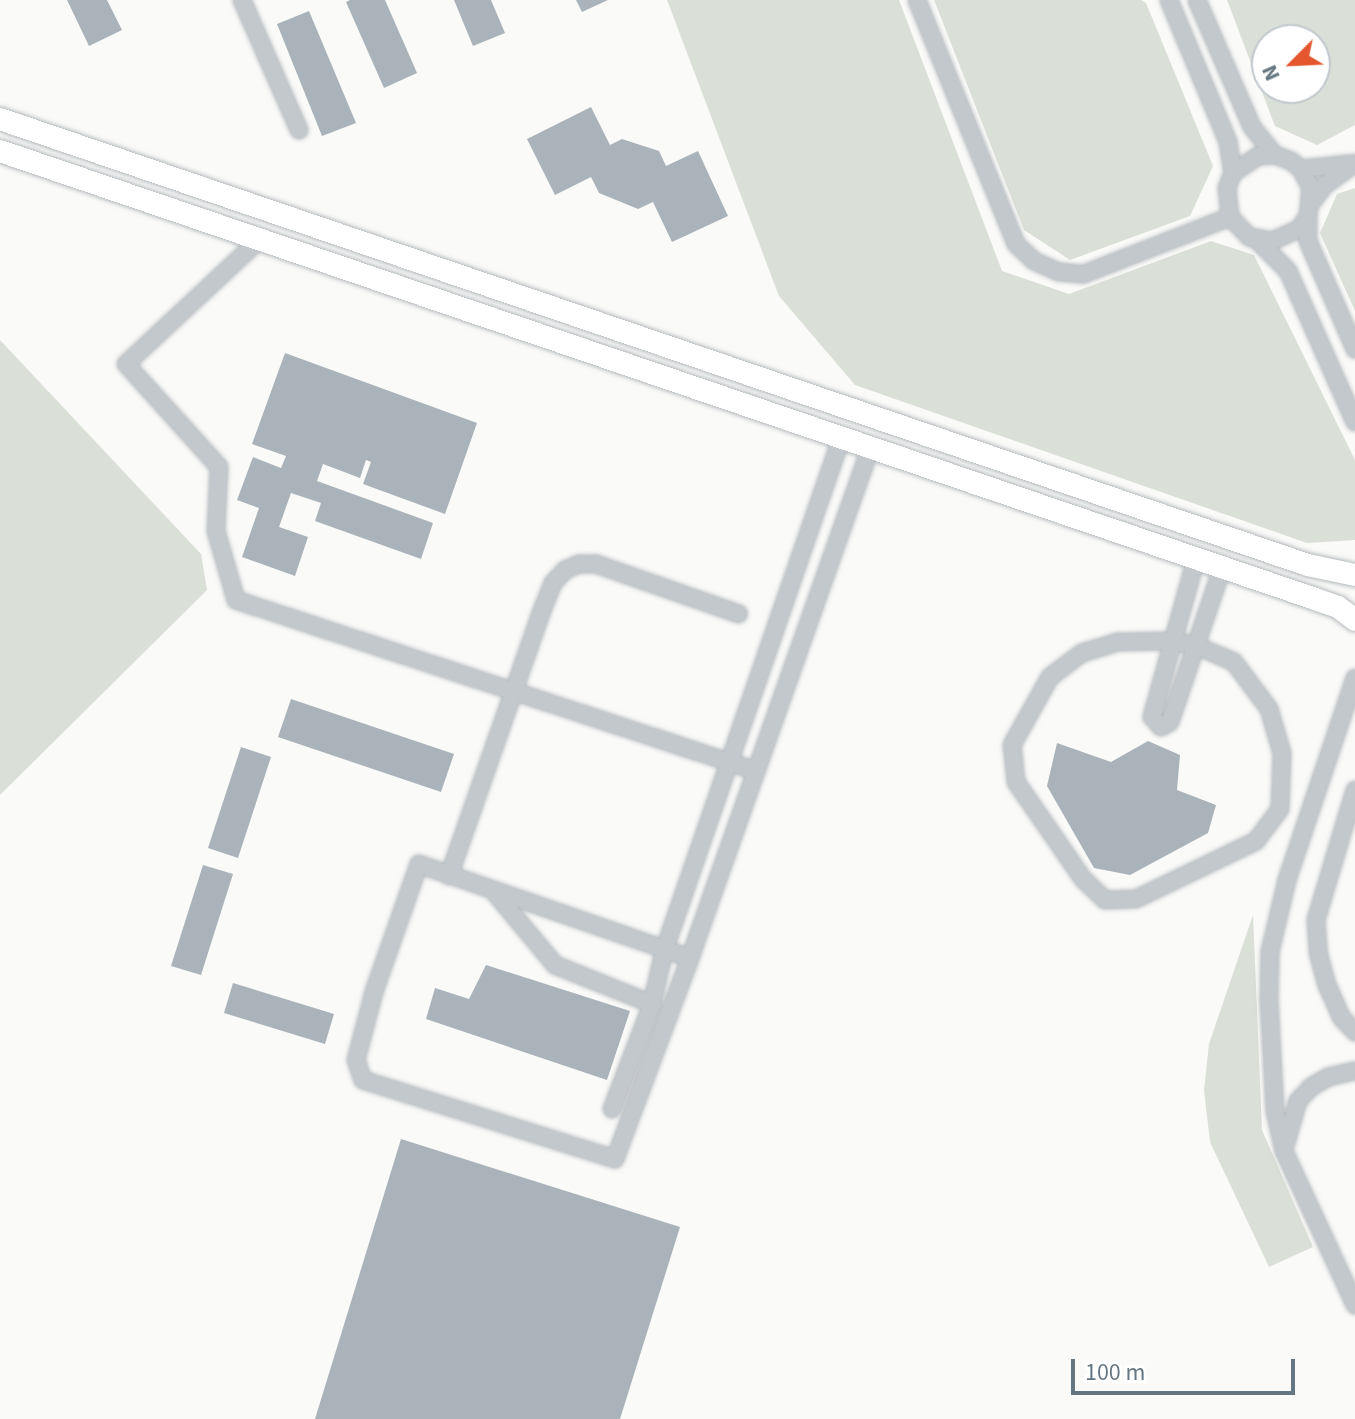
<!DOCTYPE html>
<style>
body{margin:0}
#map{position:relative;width:1355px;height:1419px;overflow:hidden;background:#fafaf8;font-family:"Source Sans 3",sans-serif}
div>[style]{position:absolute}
.green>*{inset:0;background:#dadfd7}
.building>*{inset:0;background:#aab3b9}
.roads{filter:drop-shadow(0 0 2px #b5babe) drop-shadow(0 0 2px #b5babe)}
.minor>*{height:16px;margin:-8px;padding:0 8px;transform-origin:8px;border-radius:8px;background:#c3c8cc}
.major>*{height:22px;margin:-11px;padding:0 11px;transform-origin:11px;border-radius:11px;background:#fff}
span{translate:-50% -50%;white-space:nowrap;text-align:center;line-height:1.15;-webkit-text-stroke:8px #fff;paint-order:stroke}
.north{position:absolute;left:1251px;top:24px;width:80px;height:80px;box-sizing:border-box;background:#fff;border:2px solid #c1c8cd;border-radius:50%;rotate:246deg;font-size:22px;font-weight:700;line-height:32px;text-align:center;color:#657683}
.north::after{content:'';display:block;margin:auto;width:28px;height:36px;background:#e4572e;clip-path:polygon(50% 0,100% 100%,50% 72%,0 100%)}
.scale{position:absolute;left:1071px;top:1359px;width:224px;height:36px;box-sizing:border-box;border:4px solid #657683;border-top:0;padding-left:10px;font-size:24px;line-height:28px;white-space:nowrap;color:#657683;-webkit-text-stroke:6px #fff;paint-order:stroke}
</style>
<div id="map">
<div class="green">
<div style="clip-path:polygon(667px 0,899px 0,1002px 271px,1069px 294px,1211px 241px,1254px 255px,1355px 460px,1355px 540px,1307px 543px,855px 385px,779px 296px)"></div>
<div style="clip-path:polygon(934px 0,1141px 0,1146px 3px,1213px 166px,1190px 216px,1070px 260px,1024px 230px)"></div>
<div style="clip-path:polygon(evenodd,1227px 0,1355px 0,1355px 125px,1317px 145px,1275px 126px,1227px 0,1267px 40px,1315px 40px,1315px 88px,1267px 88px,1267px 40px)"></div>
<div style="clip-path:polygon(1355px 188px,1355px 311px,1320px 233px,1337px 194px)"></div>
<div style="clip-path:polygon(0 340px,201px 554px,207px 590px,0 795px)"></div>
<div style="clip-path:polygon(1253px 915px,1262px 1130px,1313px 1247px,1269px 1267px,1210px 1142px,1204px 1090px,1209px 1044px)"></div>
</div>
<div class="building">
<div style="clip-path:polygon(67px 0,107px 0,122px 30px,89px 46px)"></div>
<div style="clip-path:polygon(350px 0,385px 0,417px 73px,384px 88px,346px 2px)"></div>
<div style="clip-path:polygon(454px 0,491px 0,505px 33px,473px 46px)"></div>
<div style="clip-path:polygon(576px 0,608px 0,582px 12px)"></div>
<div style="clip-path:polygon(309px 11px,356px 123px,322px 136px,277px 24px)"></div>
<div style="clip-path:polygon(591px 107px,610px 145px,622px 139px,659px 151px,666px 166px,698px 151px,728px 216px,672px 242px,653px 202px,638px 209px,599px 193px,591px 177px,555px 195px,527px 139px)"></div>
<div style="clip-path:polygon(285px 353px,477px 423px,445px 514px,363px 484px,371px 462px,366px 460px,360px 478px,323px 464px,317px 481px,433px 523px,421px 559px,315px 521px,321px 503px,291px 493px,279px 527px,308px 537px,295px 576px,242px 557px,259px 508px,237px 500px,253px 457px,281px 468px,286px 456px,252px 444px)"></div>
<div style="clip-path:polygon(291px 699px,454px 754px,441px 792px,278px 737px)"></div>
<div style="clip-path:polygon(1148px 741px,1180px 755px,1177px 790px,1216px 805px,1208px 833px,1130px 875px,1094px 868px,1047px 786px,1057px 743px,1111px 762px)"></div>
<div style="clip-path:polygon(241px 747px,271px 757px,238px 858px,208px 848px)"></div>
<div style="clip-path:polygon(203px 865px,233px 874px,201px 975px,171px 966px)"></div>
<div style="clip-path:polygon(486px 965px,630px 1011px,607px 1080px,426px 1019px,435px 988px,469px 999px)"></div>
<div style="clip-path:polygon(233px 983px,334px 1014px,325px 1044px,224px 1013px)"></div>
<div style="clip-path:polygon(401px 1139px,680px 1227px,620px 1419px,315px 1419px)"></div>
</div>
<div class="roads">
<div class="minor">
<div style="left:242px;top:0;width:142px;rotate:66.3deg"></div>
<div style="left:917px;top:0;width:263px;rotate:67.9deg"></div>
<div style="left:1016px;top:244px;width:25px;rotate:43deg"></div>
<div style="left:1034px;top:261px;width:27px;rotate:24deg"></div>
<div style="left:1059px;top:272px;width:25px;rotate:5deg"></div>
<div style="left:1084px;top:274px;width:157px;rotate:-21.3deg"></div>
<div style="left:1169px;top:0;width:154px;rotate:67.4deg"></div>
<div style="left:1228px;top:142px;width:31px;rotate:81deg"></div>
<div style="left:1233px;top:173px;width:16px;rotate:112deg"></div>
<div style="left:1227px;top:188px;width:29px;rotate:84deg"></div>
<div style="left:1230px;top:217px;width:28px;rotate:46deg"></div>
<div style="left:1249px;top:237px;width:23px;rotate:10deg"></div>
<div style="left:1272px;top:241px;width:30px;rotate:-24deg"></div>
<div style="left:1299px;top:229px;width:16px;rotate:-55deg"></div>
<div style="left:1308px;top:216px;width:28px;rotate:-84deg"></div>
<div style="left:1311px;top:188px;width:21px;rotate:-118deg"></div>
<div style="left:1301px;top:169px;width:13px;rotate:-141deg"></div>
<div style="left:1291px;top:161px;width:17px;rotate:-159deg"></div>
<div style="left:1275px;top:155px;width:17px;rotate:177deg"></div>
<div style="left:1258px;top:156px;width:30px;rotate:146deg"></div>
<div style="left:1197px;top:0;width:138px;rotate:66.6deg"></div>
<div style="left:1252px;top:127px;width:36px;rotate:51deg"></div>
<div style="left:1301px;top:169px;width:48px;rotate:-5.9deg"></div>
<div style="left:1312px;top:202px;width:21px;rotate:-53deg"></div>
<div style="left:1325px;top:185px;width:37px;rotate:-36deg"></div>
<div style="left:1308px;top:217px;width:24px;rotate:90deg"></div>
<div style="left:1308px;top:241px;width:118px;rotate:66.5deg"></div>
<div style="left:258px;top:241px;width:180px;rotate:137deg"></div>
<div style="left:126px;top:364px;width:139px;rotate:47.9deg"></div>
<div style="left:219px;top:467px;width:64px;rotate:92.7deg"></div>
<div style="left:216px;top:531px;width:72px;rotate:73.8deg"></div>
<div style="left:236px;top:600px;width:547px;rotate:18.2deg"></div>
<div style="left:1258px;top:241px;width:42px;rotate:45deg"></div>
<div style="left:1288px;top:271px;width:165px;rotate:66.1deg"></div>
<div style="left:1196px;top:559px;width:164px;rotate:105.6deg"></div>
<div style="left:1152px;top:717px;width:13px;rotate:48deg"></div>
<div style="left:1161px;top:727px;width:10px;rotate:-29deg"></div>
<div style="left:1170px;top:722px;width:163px;rotate:-71.3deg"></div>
<div style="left:1170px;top:641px;width:27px;rotate:10deg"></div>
<div style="left:1197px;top:646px;width:40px;rotate:23.4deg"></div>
<div style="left:1234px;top:662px;width:59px;rotate:53.3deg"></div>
<div style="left:1269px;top:709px;width:46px;rotate:73.5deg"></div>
<div style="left:1282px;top:753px;width:56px;rotate:92deg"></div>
<div style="left:1280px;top:809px;width:40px;rotate:127deg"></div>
<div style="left:1256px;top:841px;width:133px;rotate:154.2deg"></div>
<div style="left:1136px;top:899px;width:31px;rotate:178deg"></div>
<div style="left:1105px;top:900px;width:30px;rotate:-136deg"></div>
<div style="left:1083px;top:879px;width:118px;rotate:-124.6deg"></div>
<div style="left:1016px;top:782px;width:37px;rotate:-96deg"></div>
<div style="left:1012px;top:745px;width:78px;rotate:-60.8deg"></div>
<div style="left:1050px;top:677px;width:40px;rotate:-37deg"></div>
<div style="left:1082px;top:653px;width:38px;rotate:-17deg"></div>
<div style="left:1118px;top:642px;width:52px;rotate:-1.1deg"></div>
<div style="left:1355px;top:678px;width:213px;rotate:108.6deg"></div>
<div style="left:1287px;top:880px;width:74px;rotate:103.3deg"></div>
<div style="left:1270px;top:952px;width:48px;rotate:91.2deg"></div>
<div style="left:1269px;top:1000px;width:111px;rotate:86.9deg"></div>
<div style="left:1275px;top:1111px;width:41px;rotate:77.3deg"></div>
<div style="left:1284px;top:1151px;width:170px;rotate:65.2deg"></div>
<div style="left:1355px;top:790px;width:136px;rotate:106.7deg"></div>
<div style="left:1316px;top:920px;width:32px;rotate:86deg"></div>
<div style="left:1318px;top:952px;width:34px;rotate:75deg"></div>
<div style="left:1327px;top:985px;width:35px;rotate:66deg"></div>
<div style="left:1341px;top:1017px;width:21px;rotate:47deg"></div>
<div style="left:449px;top:876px;width:284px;rotate:-70.7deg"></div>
<div style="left:543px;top:608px;width:27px;rotate:-68deg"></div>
<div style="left:553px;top:583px;width:18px;rotate:-47deg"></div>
<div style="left:565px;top:570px;width:15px;rotate:-23deg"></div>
<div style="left:579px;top:564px;width:17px"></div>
<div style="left:596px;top:564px;width:151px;rotate:19.3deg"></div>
<div style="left:495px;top:893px;width:94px;rotate:50.2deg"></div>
<div style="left:555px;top:965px;width:105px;rotate:21.9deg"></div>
<div style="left:690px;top:958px;width:287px;rotate:-160.9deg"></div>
<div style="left:419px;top:864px;width:136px;rotate:109.4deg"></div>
<div style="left:374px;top:992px;width:70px;rotate:104.8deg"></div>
<div style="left:356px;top:1060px;width:21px;rotate:71deg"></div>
<div style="left:363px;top:1080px;width:264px;rotate:17.4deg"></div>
<div style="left:615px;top:1159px;width:215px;rotate:-69.5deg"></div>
<div style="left:690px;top:958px;width:540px;rotate:-70.52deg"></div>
<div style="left:612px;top:1109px;width:112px;rotate:-69.1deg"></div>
<div style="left:652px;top:1004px;width:54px;rotate:-77.2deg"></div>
<div style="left:664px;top:951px;width:542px;rotate:-70.93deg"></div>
<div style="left:1286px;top:1143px;width:44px;rotate:-74.1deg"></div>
<div style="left:1298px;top:1101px;width:19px;rotate:-47deg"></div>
<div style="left:1311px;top:1087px;width:20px;rotate:-30deg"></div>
<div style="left:1328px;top:1077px;width:28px;rotate:-13deg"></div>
</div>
<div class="major">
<div style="left:0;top:119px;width:1382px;rotate:18.83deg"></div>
<div style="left:1308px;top:565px;width:48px;rotate:12deg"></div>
<div style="left:0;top:151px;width:1389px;rotate:18.81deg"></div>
<div style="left:1315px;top:599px;width:24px;rotate:19deg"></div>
<div style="left:1338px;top:607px;width:21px;rotate:37deg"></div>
</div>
</div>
<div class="north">N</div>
<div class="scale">100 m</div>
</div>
